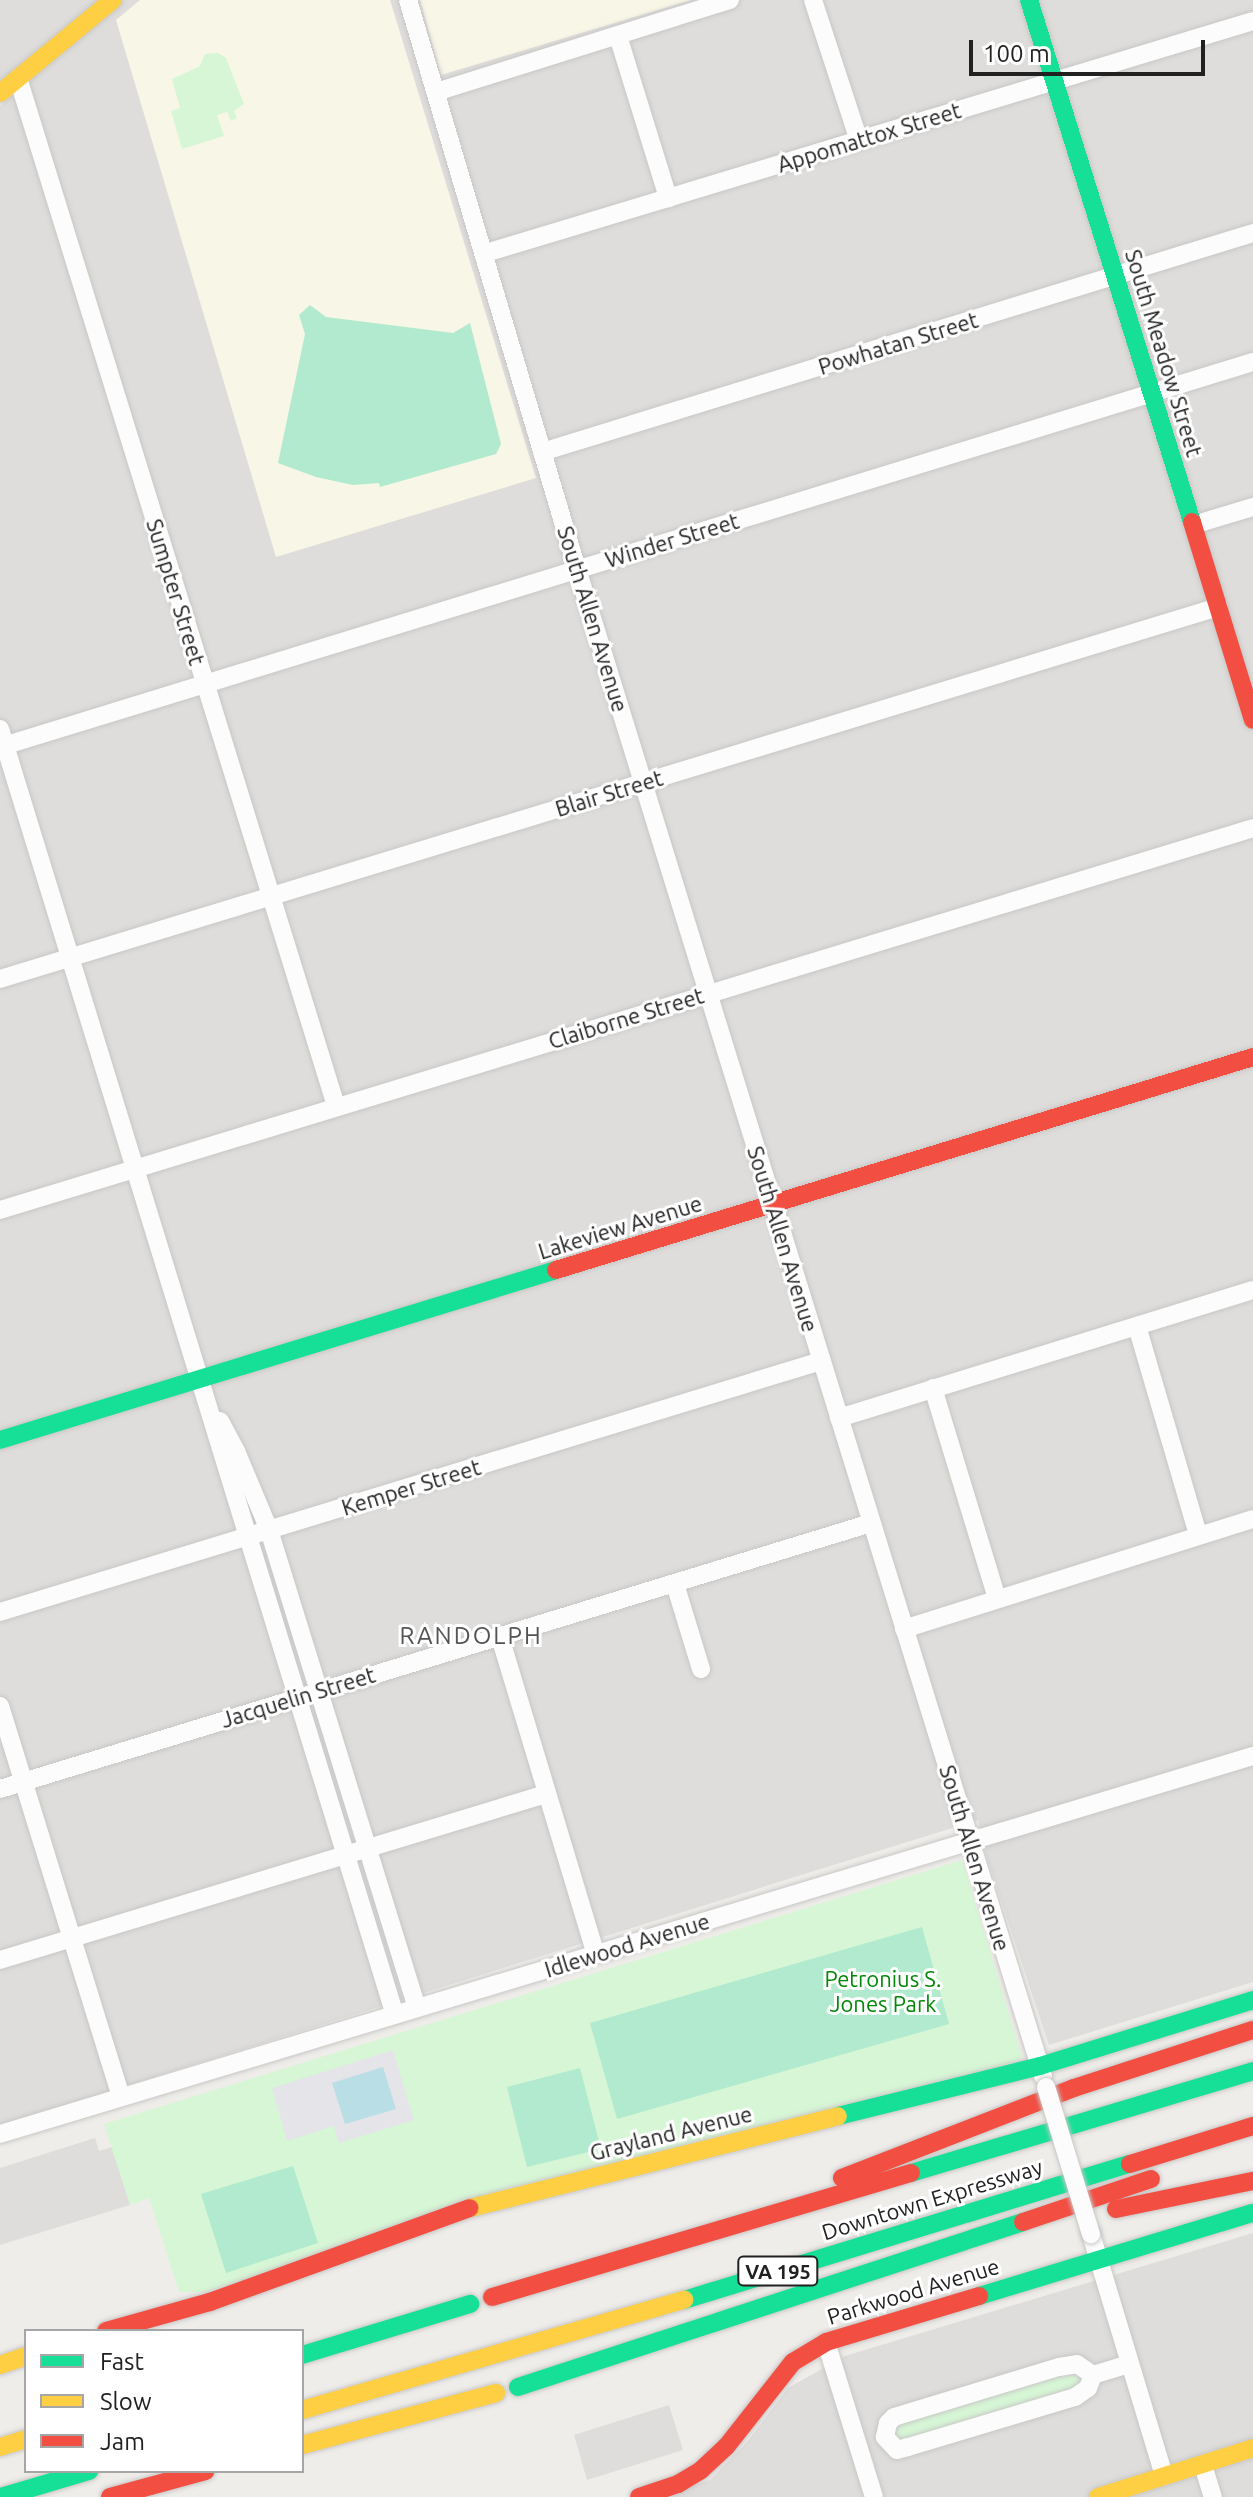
<!DOCTYPE html>
<style>
body{margin:0}
#map{position:relative;width:1253px;height:2497px;overflow:hidden;background:#efedea;font-family:Ubuntu,sans-serif}
div>[style]{position:absolute}
.residential>*{inset:0;background:#dedddb}
.education>*{inset:0;background:#f8f6e6}
.park>*{inset:0;background:#d6f6d5}
.pitch>*{inset:0;background:#b1eacf}
.plaza>*{inset:0;background:#e4e4e9}
.water>*{inset:0;background:#badee5}
.roads{filter:drop-shadow(0 0 2px #c8c7c6) drop-shadow(0 0 2px #c8c7c6)}
.street>*{height:18px;margin:-9px;padding:0 9px;transform-origin:9px;border-radius:9px;background:#fdfcfc}
.fast>*{height:18px;margin:-9px;padding:0 9px;transform-origin:9px;border-radius:9px;background:#16e098}
.slow>*{height:18px;margin:-9px;padding:0 9px;transform-origin:9px;border-radius:9px;background:#ffcf43}
.jam>*{height:18px;margin:-9px;padding:0 9px;transform-origin:9px;border-radius:9px;background:#f24e42}
.bridges{filter:drop-shadow(0 0 2px #c8c7c6) drop-shadow(0 0 2px #c8c7c6)}
.street-bridge>*{height:18px;margin:-9px;padding:0 9px;transform-origin:9px;border-radius:9px;background:#fdfcfc}
span{translate:-50% -50%;white-space:nowrap;text-align:center;line-height:1.15;-webkit-text-stroke:6px #fff;paint-order:stroke}
.shield-label span{padding:2px 6px;background:#fff;border:2px solid;border-radius:6px;-webkit-text-stroke-width:0}
.shield-label{font-size:20px;color:#212121;font-weight:700}
.street-label{font-size:22px;color:#212121}
.park-label{font-size:22px;color:#038707}
.neighbourhood-label{font-size:24px;color:#545454;letter-spacing:2px}
.legend{position:absolute;left:24px;top:2329px;width:280px;height:144px;box-sizing:border-box;background:#fff;border:2px solid #a6a6a6;margin:0;padding:10px 14px;list-style:none;font-size:24px;color:#212121}
.legend li{display:flex;align-items:center;gap:16px;height:40px}
.legend b{width:40px;border:2px solid #a6a6a6}
.scale{position:absolute;left:969px;top:40px;width:236px;height:36px;box-sizing:border-box;border:4px solid #212121;border-top:0;padding-left:10px;font-size:24px;line-height:28px;white-space:nowrap;color:#212121;-webkit-text-stroke:6px #fff;paint-order:stroke}
</style>
<div id="map">
<div class="residential">
<div style="clip-path:polygon(0 0,1253px 0,1253px 1982px,1049px 2045px,985px 1852px,978px 1820px,0 2125px,0 106px,8px 99px,0 85px)"></div>
<div style="clip-path:polygon(95px 2138px,99px 2151px,112px 2147px,130px 2205px,0 2245px,0 2168px)"></div>
<div style="clip-path:polygon(1253px 2233px,1253px 2497px,656px 2497px,710px 2480px,747px 2442px,788px 2388px,845px 2356px)"></div>
<div style="clip-path:polygon(669px 2405px,683px 2450px,587px 2480px,574px 2435px)"></div>
</div>
<div class="education">
<div style="clip-path:polygon(140px 0,390px 0,536px 478px,276px 557px,116px 20px)"></div>
<div style="clip-path:polygon(420px 0,691px 0,441px 75px)"></div>
</div>
<div class="park">
<div style="clip-path:polygon(205px 54px,218px 53px,226px 58px,244px 104px,234px 111px,237px 118px,231px 121px,227px 112px,217px 115px,224px 136px,182px 149px,171px 111px,180px 108px,172px 79px,200px 66px)"></div>
<div style="clip-path:polygon(962px 1860px,1022px 2057px,1017px 2062px,203px 2292px,179px 2292px,149px 2198px,130px 2205px,104px 2124px)"></div>
<div style="clip-path:polygon(1067px 2370px,1082px 2376px,1081px 2386px,903px 2442px,893px 2436px,894px 2426px)"></div>
</div>
<div class="pitch">
<div style="clip-path:polygon(310px 305px,326px 317px,453px 333px,470px 323px,501px 444px,496px 454px,380px 487px,379px 483px,353px 485px,316px 477px,278px 463px,305px 334px,299px 315px)"></div>
<div style="clip-path:polygon(922px 1927px,949px 2024px,617px 2119px,590px 2023px)"></div>
<div style="clip-path:polygon(580px 2068px,601px 2149px,527px 2167px,507px 2087px)"></div>
<div style="clip-path:polygon(293px 2166px,318px 2243px,226px 2273px,201px 2194px)"></div>
</div>
<div class="plaza">
<div style="clip-path:polygon(393px 2050px,414px 2120px,339px 2143px,334px 2126px,287px 2141px,272px 2088px)"></div>
</div>
<div class="water">
<div style="clip-path:polygon(383px 2067px,396px 2109px,345px 2124px,332px 2083px)"></div>
</div>
<div class="roads">
<div class="street">
<div style="left:408px;top:0;width:594px;rotate:73.46deg"></div>
<div style="left:577px;top:569px;width:1577px;rotate:72.82deg"></div>
<div style="left:813px;top:0;width:148px;rotate:71.9deg"></div>
<div style="left:618px;top:36px;width:170px;rotate:72.8deg"></div>
<div style="left:18px;top:78px;width:1076px;rotate:72.81deg"></div>
<div style="left:436px;top:92px;width:308px;rotate:-17.4deg"></div>
<div style="left:486px;top:253px;width:801px;rotate:-16.83deg"></div>
<div style="left:542px;top:452px;width:744px;rotate:-17.12deg"></div>
<div style="left:1193px;top:525px;width:63px;rotate:-16.7deg"></div>
<div style="left:0;top:729px;width:1345px;rotate:72.93deg"></div>
<div style="left:0;top:747px;width:1311px;rotate:-17.08deg"></div>
<div style="left:0;top:979px;width:1274px;rotate:-16.98deg"></div>
<div style="left:0;top:1210px;width:1310px;rotate:-16.95deg"></div>
<div style="left:1137px;top:1326px;width:218px;rotate:73.7deg"></div>
<div style="left:933px;top:1388px;width:220px;rotate:73.1deg"></div>
<div style="left:839px;top:1418px;width:433px;rotate:-17.2deg"></div>
<div style="left:220px;top:1421px;width:34px;rotate:62deg"></div>
<div style="left:236px;top:1451px;width:86px;rotate:67.3deg"></div>
<div style="left:269px;top:1530px;width:500px;rotate:72.8deg"></div>
<div style="left:675px;top:1584px;width:89px;rotate:73deg"></div>
<div style="left:0;top:1612px;width:859px;rotate:-17deg"></div>
<div style="left:904px;top:1629px;width:366px;rotate:-17.5deg"></div>
<div style="left:500px;top:1637px;width:331px;rotate:73.2deg"></div>
<div style="left:0;top:1706px;width:409px;rotate:72.8deg"></div>
<div style="left:0;top:1789px;width:911px;rotate:-16.98deg"></div>
<div style="left:0;top:1960px;width:571px;rotate:-16.91deg"></div>
<div style="left:0;top:2134px;width:1309px;rotate:-16.79deg"></div>
<div style="left:1091px;top:2234px;width:253px;rotate:73.2deg"></div>
<div style="left:826px;top:2342px;width:162px;rotate:72.8deg"></div>
<div style="left:1093px;top:2375px;width:14px;rotate:111deg"></div>
<div style="left:1088px;top:2388px;width:16px;rotate:145deg"></div>
<div style="left:1075px;top:2397px;width:174px;rotate:163.3deg"></div>
<div style="left:908px;top:2447px;width:11px;rotate:165deg"></div>
<div style="left:897px;top:2450px;width:18px;rotate:-133deg"></div>
<div style="left:885px;top:2437px;width:14px;rotate:-78deg"></div>
<div style="left:888px;top:2423px;width:8px;rotate:-45deg"></div>
<div style="left:894px;top:2417px;width:172px;rotate:-16.9deg"></div>
<div style="left:1059px;top:2367px;width:18px;rotate:-9deg"></div>
<div style="left:1077px;top:2364px;width:19px;rotate:35deg"></div>
<div style="left:1093px;top:2375px;width:38px;rotate:-17deg"></div>
<div style="left:1203px;top:2465px;width:34px;rotate:73deg"></div>
</div>
<div class="fast">
<div style="left:1029px;top:0;width:547px;rotate:72.66deg"></div>
<div style="left:0;top:1440px;width:581px;rotate:-17deg"></div>
<div style="left:838px;top:2116px;width:208px;rotate:-13.9deg"></div>
<div style="left:1040px;top:2066px;width:223px;rotate:-17.2deg"></div>
<div style="left:911px;top:2173px;width:357px;rotate:-16.6deg"></div>
<div style="left:979px;top:2296px;width:286px;rotate:-16.9deg"></div>
<div style="left:684px;top:2300px;width:466px;rotate:-17deg"></div>
<div style="left:302px;top:2355px;width:176px;rotate:-16.9deg"></div>
<div style="left:518px;top:2387px;width:531px;rotate:-18.09deg"></div>
<div style="left:1px;top:2497px;width:92px;rotate:-16.5deg"></div>
</div>
<div class="slow">
<div style="left:0;top:93px;width:146px;rotate:-39.5deg"></div>
<div style="left:470px;top:2208px;width:379px;rotate:-14deg"></div>
<div style="left:0;top:2365px;width:28px;rotate:-19deg"></div>
<div style="left:302px;top:2410px;width:398px;rotate:-16.1deg"></div>
<div style="left:302px;top:2445px;width:201px;rotate:-15deg"></div>
<div style="left:0;top:2447px;width:27px;rotate:-17deg"></div>
<div style="left:1098px;top:2497px;width:163px;rotate:-17.5deg"></div>
</div>
<div class="jam">
<div style="left:1192px;top:522px;width:207px;rotate:72.9deg"></div>
<div style="left:556px;top:1270px;width:729px;rotate:-16.99deg"></div>
<div style="left:1130px;top:2164px;width:129px;rotate:-17.2deg"></div>
<div style="left:842px;top:2178px;width:249px;rotate:-21.2deg"></div>
<div style="left:1074px;top:2088px;width:188px;rotate:-18deg"></div>
<div style="left:1116px;top:2209px;width:140px;rotate:-11.6deg"></div>
<div style="left:1023px;top:2222px;width:135px;rotate:-18.6deg"></div>
<div style="left:492px;top:2297px;width:437px;rotate:-16.5deg"></div>
<div style="left:106px;top:2331px;width:108px;rotate:-15.6deg"></div>
<div style="left:210px;top:2302px;width:276px;rotate:-19.9deg"></div>
<div style="left:110px;top:2497px;width:99px;rotate:-15.2deg"></div>
<div style="left:639px;top:2497px;width:41px;rotate:-18.4deg"></div>
<div style="left:678px;top:2484px;width:27px;rotate:-31deg"></div>
<div style="left:701px;top:2470px;width:34px;rotate:-43deg"></div>
<div style="left:726px;top:2447px;width:108px;rotate:-51.8deg"></div>
<div style="left:793px;top:2362px;width:39px;rotate:-31deg"></div>
<div style="left:826px;top:2342px;width:160px;rotate:-16.7deg"></div>
</div>
</div>
<div class="bridges">
<div class="street-bridge">
<div style="left:1046px;top:2087px;width:154px;rotate:73deg"></div>
</div>
</div>
<div class="shield-label">
<span style="left:778px;top:2271px">VA 195</span>
</div>
<div class="street-label">
<span style="left:869px;top:137px;rotate:-17deg">Appomattox Street</span>
<span style="left:898px;top:343px;rotate:-17deg">Powhatan Street</span>
<span style="left:1164px;top:353px;rotate:73deg">South Meadow Street</span>
<span style="left:672px;top:540px;rotate:-17deg">Winder Street</span>
<span style="left:176px;top:592px;rotate:73deg">Sumpter Street</span>
<span style="left:593px;top:619px;rotate:73deg">South Allen Avenue</span>
<span style="left:609px;top:793px;rotate:-17deg">Blair Street</span>
<span style="left:626px;top:1018px;rotate:-17deg">Claiborne Street</span>
<span style="left:620px;top:1227px;rotate:-17deg">Lakeview Avenue</span>
<span style="left:783px;top:1239px;rotate:73deg">South Allen Avenue</span>
<span style="left:411px;top:1487px;rotate:-17deg">Kemper Street</span>
<span style="left:298px;top:1697px;rotate:-17deg">Jacquelin Street</span>
<span style="left:975px;top:1858px;rotate:73deg">South Allen Avenue</span>
<span style="left:627px;top:1945px;rotate:-17deg">Idlewood Avenue</span>
<span style="left:671px;top:2133px;rotate:-14deg">Grayland Avenue</span>
<span style="left:932px;top:2199px;rotate:-17deg">Downtown Expressway</span>
<span style="left:913px;top:2291px;rotate:-17deg">Parkwood Avenue</span>
</div>
<div class="park-label">
<span style="left:883px;top:1991px">Petronius S.<br>Jones Park</span>
</div>
<div class="neighbourhood-label">
<span style="left:471px;top:1636px">RANDOLPH</span>
</div>
<ul class="legend">
<li><b style="height:10px;background:#16e098"></b>Fast</li>
<li><b style="height:10px;background:#ffcf43"></b>Slow</li>
<li><b style="height:10px;background:#f24e42"></b>Jam</li>
</ul>
<div class="scale">100 m</div>
</div>
